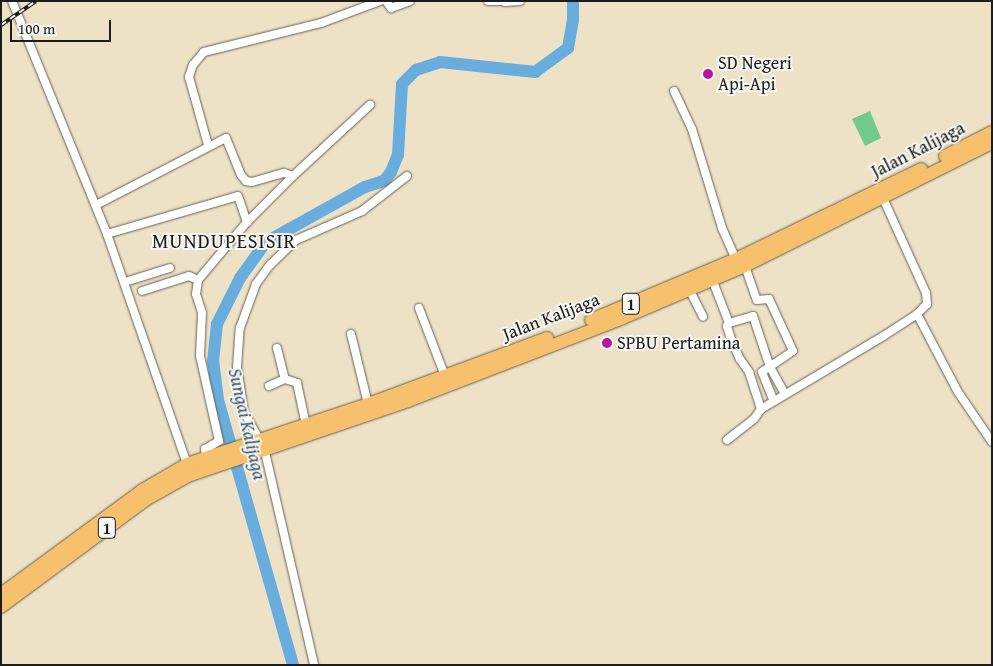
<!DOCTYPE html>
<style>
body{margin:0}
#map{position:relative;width:993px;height:666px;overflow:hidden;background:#ede2c5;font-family:"Gentium Book Plus",serif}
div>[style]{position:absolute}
.green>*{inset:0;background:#73c98e}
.river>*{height:12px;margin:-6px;padding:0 6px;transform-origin:6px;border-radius:6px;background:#69adde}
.roads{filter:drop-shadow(0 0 1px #656157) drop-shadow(0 0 1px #656157)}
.minor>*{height:8px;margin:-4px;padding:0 4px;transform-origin:4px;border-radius:4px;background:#fff}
.trunk>*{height:12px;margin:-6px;padding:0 6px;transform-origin:6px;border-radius:6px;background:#f7c06c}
.rail>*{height:4px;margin-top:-2px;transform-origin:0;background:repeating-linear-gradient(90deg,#f6f6f2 0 5.5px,#1c1c1c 0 11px);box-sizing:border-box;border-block:1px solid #1c1c1c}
.dots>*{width:14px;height:14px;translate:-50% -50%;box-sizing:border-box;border:2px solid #f6f6f2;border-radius:50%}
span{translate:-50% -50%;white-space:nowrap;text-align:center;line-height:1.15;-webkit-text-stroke:4px #f6f6f2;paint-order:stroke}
.shield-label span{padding:1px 4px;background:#f6f6f2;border:1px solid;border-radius:4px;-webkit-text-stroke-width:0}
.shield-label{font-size:16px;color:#1c1c1c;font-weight:700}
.poi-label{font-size:18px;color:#1c1c1c}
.left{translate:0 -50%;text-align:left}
.street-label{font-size:18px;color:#1c1c1c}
.water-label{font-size:19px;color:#3b566a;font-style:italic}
.quarter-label{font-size:20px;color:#1c1c1c;letter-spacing:1px}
.frame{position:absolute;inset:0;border:2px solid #1c1c1c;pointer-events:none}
.scale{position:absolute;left:10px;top:20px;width:101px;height:22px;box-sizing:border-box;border:2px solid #1c1c1c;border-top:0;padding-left:6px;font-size:15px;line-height:18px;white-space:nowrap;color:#1c1c1c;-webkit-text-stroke:4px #f6f6f2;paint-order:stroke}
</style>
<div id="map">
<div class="green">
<div style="clip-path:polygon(870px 111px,881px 138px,865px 146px,852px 119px)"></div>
</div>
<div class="river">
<div style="left:293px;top:665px;width:275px;rotate:-105.8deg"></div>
<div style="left:218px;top:400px;width:38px;rotate:-97deg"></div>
<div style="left:213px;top:362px;width:38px;rotate:-84deg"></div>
<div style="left:217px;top:324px;width:51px;rotate:-63.4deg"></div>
<div style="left:240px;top:278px;width:44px;rotate:-54.2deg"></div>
<div style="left:266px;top:242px;width:113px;rotate:-29.1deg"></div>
<div style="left:365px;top:187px;width:20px;rotate:-18deg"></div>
<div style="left:384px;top:181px;width:11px;rotate:-52deg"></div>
<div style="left:391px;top:172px;width:18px;rotate:-68deg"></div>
<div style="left:398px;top:155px;width:71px;rotate:-86.8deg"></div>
<div style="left:402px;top:84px;width:20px;rotate:-45deg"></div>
<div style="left:416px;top:70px;width:25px;rotate:-18deg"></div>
<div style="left:440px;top:62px;width:96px;rotate:6deg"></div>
<div style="left:535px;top:72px;width:41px;rotate:-36deg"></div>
<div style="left:568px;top:48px;width:27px;rotate:-80deg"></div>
<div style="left:573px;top:21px;width:20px;rotate:-90deg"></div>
</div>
<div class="roads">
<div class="minor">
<div style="left:12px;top:1px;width:252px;rotate:67.8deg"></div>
<div style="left:107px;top:234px;width:244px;rotate:70.8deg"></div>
<div style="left:386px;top:1px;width:9px;rotate:54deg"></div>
<div style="left:391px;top:8px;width:20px;rotate:-20deg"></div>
<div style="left:488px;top:1px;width:17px"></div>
<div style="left:505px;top:2px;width:15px;rotate:-4deg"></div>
<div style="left:674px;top:91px;width:42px;rotate:64.7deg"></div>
<div style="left:692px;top:129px;width:103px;rotate:73.1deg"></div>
<div style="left:722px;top:228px;width:34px;rotate:66deg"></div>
<div style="left:208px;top:145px;width:71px;rotate:-105.6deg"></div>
<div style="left:189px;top:77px;width:13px;rotate:-72deg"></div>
<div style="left:193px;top:65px;width:17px;rotate:-50deg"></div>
<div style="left:204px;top:52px;width:121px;rotate:-13.9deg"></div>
<div style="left:321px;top:23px;width:63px;rotate:-20.4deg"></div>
<div style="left:293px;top:176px;width:105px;rotate:-42.7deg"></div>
<div style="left:96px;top:205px;width:146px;rotate:-27.3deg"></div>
<div style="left:226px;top:138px;width:40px;rotate:68deg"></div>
<div style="left:241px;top:175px;width:8px;rotate:50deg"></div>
<div style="left:246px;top:181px;width:6px;rotate:9deg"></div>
<div style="left:252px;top:182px;width:33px;rotate:-16deg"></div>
<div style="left:284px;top:173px;width:9px;rotate:18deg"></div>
<div style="left:293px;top:176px;width:65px;rotate:135deg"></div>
<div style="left:247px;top:222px;width:76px;rotate:130.2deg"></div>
<div style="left:198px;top:280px;width:14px;rotate:98deg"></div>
<div style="left:196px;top:294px;width:20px;rotate:72deg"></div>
<div style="left:202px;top:313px;width:43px;rotate:92.7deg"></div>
<div style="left:200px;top:356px;width:87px;rotate:77.4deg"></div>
<div style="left:219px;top:441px;width:16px;rotate:150deg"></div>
<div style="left:205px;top:449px;width:7px;rotate:82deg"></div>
<div style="left:107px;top:234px;width:136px;rotate:-16.2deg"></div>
<div style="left:238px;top:196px;width:28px;rotate:71deg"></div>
<div style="left:745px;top:266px;width:36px;rotate:71deg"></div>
<div style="left:757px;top:300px;width:12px;rotate:-5deg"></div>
<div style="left:769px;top:299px;width:57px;rotate:65.2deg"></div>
<div style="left:793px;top:351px;width:37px;rotate:146deg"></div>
<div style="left:762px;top:372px;width:31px;rotate:68deg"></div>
<div style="left:712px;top:279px;width:47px;rotate:68.9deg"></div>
<div style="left:729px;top:323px;width:4px;rotate:124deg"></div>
<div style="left:727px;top:326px;width:10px;rotate:73deg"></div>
<div style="left:730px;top:336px;width:25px;rotate:67deg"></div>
<div style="left:740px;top:359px;width:16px;rotate:55deg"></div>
<div style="left:749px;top:372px;width:39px;rotate:72deg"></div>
<div style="left:125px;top:282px;width:47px;rotate:-17.3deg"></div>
<div style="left:689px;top:289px;width:31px;rotate:63deg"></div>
<div style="left:142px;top:291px;width:49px;rotate:-17.7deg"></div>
<div style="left:189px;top:276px;width:10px;rotate:24deg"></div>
<div style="left:419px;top:308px;width:73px;rotate:69.1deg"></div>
<div style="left:917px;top:314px;width:88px;rotate:62.3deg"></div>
<div style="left:958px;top:392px;width:60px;rotate:55.8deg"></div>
<div style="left:729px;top:323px;width:25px;rotate:-16deg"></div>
<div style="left:753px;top:316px;width:54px;rotate:71.6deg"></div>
<div style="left:770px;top:367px;width:31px;rotate:61deg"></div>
<div style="left:351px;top:334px;width:72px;rotate:76.3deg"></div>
<div style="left:277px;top:348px;width:32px;rotate:76deg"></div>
<div style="left:269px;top:386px;width:17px;rotate:-24deg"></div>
<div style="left:285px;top:379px;width:13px;rotate:18deg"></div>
<div style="left:297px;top:383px;width:43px;rotate:77.9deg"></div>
<div style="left:259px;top:439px;width:31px;rotate:-119deg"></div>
<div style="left:244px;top:412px;width:46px;rotate:-98.8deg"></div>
<div style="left:237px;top:367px;width:39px;rotate:-86deg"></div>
<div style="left:240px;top:328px;width:47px;rotate:-70deg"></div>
<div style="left:256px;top:284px;width:24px;rotate:-54deg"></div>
<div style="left:270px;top:265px;width:36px;rotate:-44deg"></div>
<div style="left:296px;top:240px;width:72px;rotate:-23.7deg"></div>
<div style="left:362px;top:211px;width:57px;rotate:-37.9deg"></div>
<div style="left:727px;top:440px;width:34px;rotate:-38deg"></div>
<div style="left:754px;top:419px;width:12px;rotate:-55deg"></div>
<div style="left:761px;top:409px;width:144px;rotate:-30.8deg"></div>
<div style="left:885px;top:335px;width:38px;rotate:-33deg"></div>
<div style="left:917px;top:314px;width:14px;rotate:-45deg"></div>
<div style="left:927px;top:304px;width:11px;rotate:-95deg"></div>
<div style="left:926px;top:293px;width:104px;rotate:-114.4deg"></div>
<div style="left:265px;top:452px;width:219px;rotate:77deg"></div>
</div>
<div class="trunk">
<div style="left:945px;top:156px;width:53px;rotate:-27.1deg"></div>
<div style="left:591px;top:320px;width:157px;rotate:-22.8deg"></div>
<div style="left:736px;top:259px;width:206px;rotate:-25.9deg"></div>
<div style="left:1px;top:594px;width:174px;rotate:-36.3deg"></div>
<div style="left:141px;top:491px;width:53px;rotate:-30.4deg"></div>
<div style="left:187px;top:464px;width:191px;rotate:-18.3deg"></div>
<div style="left:368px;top:404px;width:191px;rotate:-20.2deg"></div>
<div style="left:1px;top:607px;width:182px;rotate:-36.5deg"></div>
<div style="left:147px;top:499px;width:47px;rotate:-29.3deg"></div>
<div style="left:188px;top:476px;width:232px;rotate:-18.8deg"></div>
<div style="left:408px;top:401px;width:230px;rotate:-21.1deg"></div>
<div style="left:623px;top:318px;width:133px;rotate:-23.1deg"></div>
<div style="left:745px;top:266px;width:276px;rotate:-26.5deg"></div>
</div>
</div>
<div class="rail">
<div style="left:1px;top:25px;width:42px;rotate:-34.4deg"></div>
</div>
<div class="dots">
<div style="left:708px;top:74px;background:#b5179e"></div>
<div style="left:607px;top:343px;background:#b5179e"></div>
</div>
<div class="shield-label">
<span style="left:631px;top:304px">1</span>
<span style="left:107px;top:528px">1</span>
</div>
<div class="poi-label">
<span class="left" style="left:718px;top:74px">SD Negeri<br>Api-Api</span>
<span class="left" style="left:617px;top:343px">SPBU Pertamina</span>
</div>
<div class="street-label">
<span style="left:918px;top:150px;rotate:-27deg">Jalan Kalijaga</span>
<span style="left:551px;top:317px;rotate:-21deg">Jalan Kalijaga</span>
</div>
<div class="water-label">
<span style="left:247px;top:424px;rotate:77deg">Sungai Kalijaga</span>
</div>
<div class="quarter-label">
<span style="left:224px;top:240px">MUNDUPESISIR</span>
</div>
<div class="frame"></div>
<div class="scale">100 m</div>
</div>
